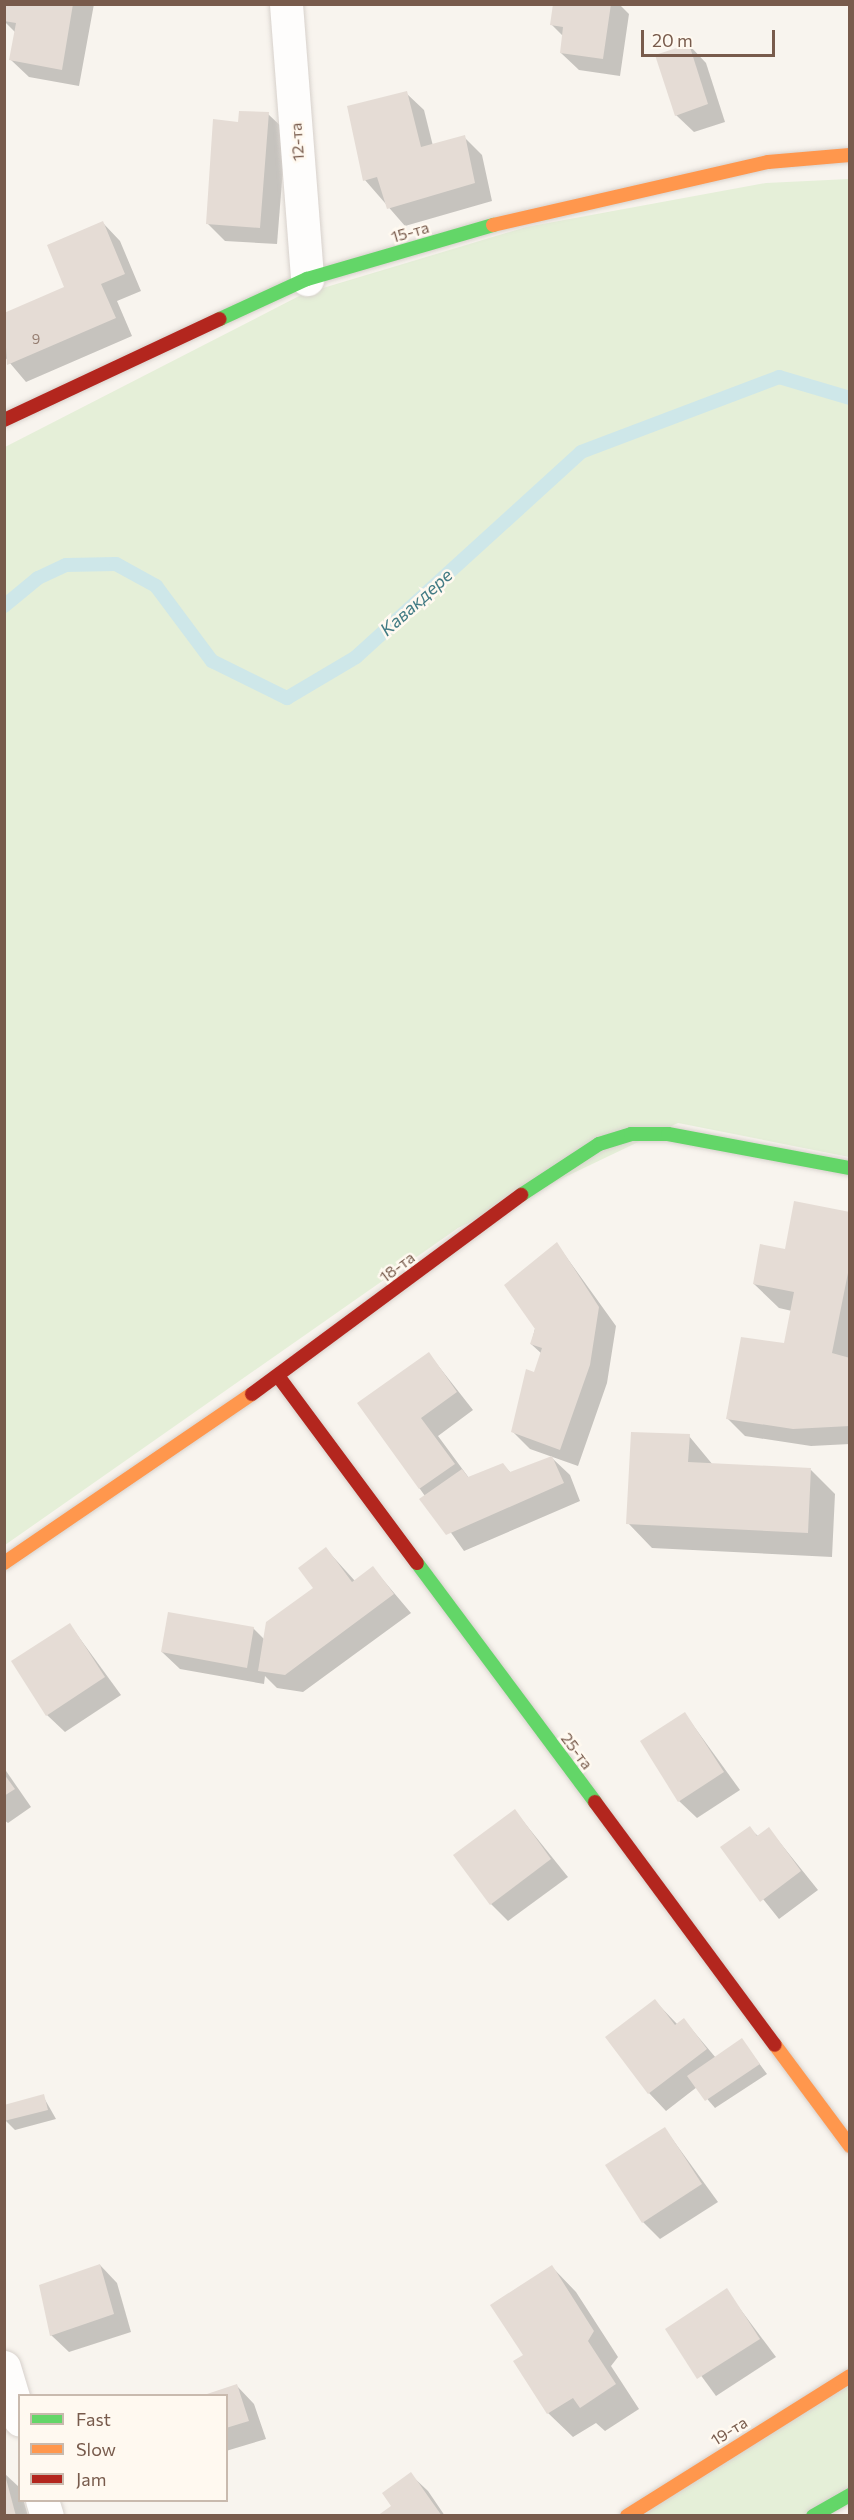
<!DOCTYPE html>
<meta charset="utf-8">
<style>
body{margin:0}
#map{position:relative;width:854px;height:2520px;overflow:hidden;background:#f8f4ee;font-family:Commissioner,sans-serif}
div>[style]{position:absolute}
.green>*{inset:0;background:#e5efd8}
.shadow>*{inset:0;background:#0003}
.stream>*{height:14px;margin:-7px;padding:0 7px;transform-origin:7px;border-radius:7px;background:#cee7e9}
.building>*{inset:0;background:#e5dcd5}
.roads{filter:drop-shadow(0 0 2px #d7d1cc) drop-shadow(0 0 2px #d7d1cc)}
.street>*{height:33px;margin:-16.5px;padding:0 16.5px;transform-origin:16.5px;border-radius:16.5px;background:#fefdfc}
.fast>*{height:14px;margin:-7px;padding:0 7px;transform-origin:7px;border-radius:7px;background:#63d668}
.slow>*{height:14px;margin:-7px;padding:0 7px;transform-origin:7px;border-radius:7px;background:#ff974d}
.jam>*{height:14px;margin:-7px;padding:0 7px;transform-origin:7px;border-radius:7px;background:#b3261e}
span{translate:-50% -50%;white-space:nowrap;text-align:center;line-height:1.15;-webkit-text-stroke:5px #fff9f0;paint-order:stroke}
.number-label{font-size:14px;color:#957d70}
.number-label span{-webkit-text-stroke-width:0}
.street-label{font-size:16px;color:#785b4c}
.water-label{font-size:18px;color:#427b84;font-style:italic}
.frame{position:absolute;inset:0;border:6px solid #785b4c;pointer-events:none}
.legend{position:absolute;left:18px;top:2394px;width:210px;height:108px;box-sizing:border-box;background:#fff9f0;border:2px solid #c9baae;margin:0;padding:8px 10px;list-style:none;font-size:18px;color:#785b4c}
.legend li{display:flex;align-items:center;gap:12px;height:30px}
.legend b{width:30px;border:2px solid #c9baae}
.scale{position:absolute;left:641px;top:30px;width:134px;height:27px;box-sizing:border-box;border:3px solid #785b4c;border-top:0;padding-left:8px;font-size:18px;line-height:21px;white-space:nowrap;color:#785b4c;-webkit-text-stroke:4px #fff9f0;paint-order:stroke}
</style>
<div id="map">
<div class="green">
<div style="clip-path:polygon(849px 179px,849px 1157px,678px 1123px,458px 1228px,5px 1545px,5px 447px,303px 294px,526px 227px,766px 183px)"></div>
<div style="clip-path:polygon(849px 2375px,849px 2495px,813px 2515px,622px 2516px)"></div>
</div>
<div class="shadow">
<div style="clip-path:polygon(6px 4px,94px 4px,79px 86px,29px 77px,11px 60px,16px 33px,4px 21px)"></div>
<div style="clip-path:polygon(555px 4px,619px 4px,629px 14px,620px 76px,579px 70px,561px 53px,563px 36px,552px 25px)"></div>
<div style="clip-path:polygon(689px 45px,706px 63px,725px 122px,694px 132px,676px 115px)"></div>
<div style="clip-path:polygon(406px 93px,424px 110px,433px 146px,464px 137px,482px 155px,492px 201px,405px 226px,365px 180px)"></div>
<div style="clip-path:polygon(268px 114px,286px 131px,277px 244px,225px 241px,208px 224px)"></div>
<div style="clip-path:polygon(103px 223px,120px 241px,141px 291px,117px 301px,132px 336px,26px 382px,4px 356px,4px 315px,66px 288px)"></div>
<div style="clip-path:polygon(850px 1213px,850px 1444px,811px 1446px,745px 1436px,727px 1418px,792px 1349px,792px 1311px,779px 1308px,754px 1284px,786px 1251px)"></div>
<div style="clip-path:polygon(557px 1244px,616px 1326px,607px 1383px,578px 1466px,530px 1449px,513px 1432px,542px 1354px,531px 1344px)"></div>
<div style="clip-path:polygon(429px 1354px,473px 1410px,438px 1436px,469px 1478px,503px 1465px,511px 1473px,552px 1458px,570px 1475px,580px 1501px,464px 1551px,359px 1403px)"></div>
<div style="clip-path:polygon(689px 1436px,713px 1465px,811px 1470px,835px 1494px,832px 1557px,652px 1548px,628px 1523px)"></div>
<div style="clip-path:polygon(326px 1549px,355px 1581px,373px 1568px,411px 1613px,303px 1692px,277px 1688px,265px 1676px,264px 1684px,180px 1669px,162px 1652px,253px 1628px,265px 1640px,315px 1588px)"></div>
<div style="clip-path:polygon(70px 1625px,121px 1695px,65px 1732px,47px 1715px)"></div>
<div style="clip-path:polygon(685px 1714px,740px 1790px,697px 1818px,679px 1801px)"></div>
<div style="clip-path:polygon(4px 1768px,31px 1807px,8px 1823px,4px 1820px)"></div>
<div style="clip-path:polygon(515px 1811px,568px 1877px,508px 1921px,491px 1904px)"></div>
<div style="clip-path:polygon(749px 1828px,758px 1836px,769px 1829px,818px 1890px,779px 1919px,722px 1848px)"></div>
<div style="clip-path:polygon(655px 2001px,678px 2025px,684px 2020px,716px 2058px,742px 2040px,767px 2074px,715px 2108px,697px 2087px,666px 2111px,649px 2093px)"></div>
<div style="clip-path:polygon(43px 2096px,56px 2119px,15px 2130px,6px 2121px,4px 2115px)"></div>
<div style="clip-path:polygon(665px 2129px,718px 2202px,660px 2239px,643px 2222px)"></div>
<div style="clip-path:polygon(100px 2265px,117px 2283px,131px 2332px,69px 2352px,51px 2335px)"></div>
<div style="clip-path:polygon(552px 2267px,576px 2292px,618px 2357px,611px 2366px,639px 2409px,605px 2431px,596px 2423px,573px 2437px,548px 2413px)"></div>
<div style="clip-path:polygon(726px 2290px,776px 2357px,716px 2396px,667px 2329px)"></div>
<div style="clip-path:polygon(237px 2386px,254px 2404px,266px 2439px,226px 2451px,226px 2396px,208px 2396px)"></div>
<div style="clip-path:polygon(4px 2473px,20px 2488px,28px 2516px,4px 2516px)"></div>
<div style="clip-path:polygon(410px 2474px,428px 2491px,445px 2516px,380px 2516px,393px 2507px)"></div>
</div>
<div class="stream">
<div style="left:4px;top:606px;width:44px;rotate:-39.5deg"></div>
<div style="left:38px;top:578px;width:31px;rotate:-25deg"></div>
<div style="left:66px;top:565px;width:50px;rotate:-1.1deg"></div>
<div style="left:116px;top:564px;width:46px;rotate:28.8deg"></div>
<div style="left:156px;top:586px;width:94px;rotate:53.3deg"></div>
<div style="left:212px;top:661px;width:84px;rotate:26.3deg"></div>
<div style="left:287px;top:698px;width:80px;rotate:-30.7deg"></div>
<div style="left:356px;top:657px;width:304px;rotate:-42.3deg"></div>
<div style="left:581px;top:452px;width:212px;rotate:-20.7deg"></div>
<div style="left:779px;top:377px;width:74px;rotate:16.5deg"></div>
</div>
<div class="building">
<div style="clip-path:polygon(4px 4px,73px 4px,62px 70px,9px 60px,16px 23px,4px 21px)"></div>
<div style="clip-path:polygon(553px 4px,611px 4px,603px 59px,560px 53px,563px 27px,550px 25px)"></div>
<div style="clip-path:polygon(689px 44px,708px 104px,675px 116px,655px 55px)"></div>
<div style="clip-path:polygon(407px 91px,421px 147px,465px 135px,475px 183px,387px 209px,377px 177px,363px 181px,347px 106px)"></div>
<div style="clip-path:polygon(239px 111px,269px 112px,260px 228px,206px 224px,213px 119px,238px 122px)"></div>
<div style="clip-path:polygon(103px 221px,125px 274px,101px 284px,116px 318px,7px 365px,4px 313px,64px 287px,47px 245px)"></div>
<div style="clip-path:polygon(794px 1201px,850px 1212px,850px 1263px,832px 1353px,850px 1358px,850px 1426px,793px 1429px,726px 1419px,741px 1337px,784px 1343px,794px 1292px,753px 1284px,760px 1244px,785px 1249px)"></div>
<div style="clip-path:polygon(557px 1242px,599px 1307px,590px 1365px,560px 1450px,511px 1432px,526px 1369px,534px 1372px,542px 1348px,530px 1344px,535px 1329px,504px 1285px)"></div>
<div style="clip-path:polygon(429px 1352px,457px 1392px,421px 1418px,455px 1464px,419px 1489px,357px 1403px)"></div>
<div style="clip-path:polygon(631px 1432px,690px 1434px,688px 1462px,811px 1468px,808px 1533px,626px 1524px)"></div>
<div style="clip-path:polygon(552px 1456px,564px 1483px,446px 1535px,419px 1499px,462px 1469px,468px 1477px,503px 1463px,510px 1472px)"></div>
<div style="clip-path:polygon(326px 1547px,352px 1582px,373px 1566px,394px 1594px,285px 1675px,258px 1671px,266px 1622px,313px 1588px,298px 1568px)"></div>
<div style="clip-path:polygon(168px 1612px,254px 1627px,247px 1668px,161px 1652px)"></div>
<div style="clip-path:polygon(70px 1623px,105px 1677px,46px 1716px,11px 1661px)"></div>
<div style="clip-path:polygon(685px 1712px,724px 1772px,678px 1802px,640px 1741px)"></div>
<div style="clip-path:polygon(4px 1774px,15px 1789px,4px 1796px)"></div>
<div style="clip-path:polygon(515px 1809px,551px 1859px,490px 1905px,453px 1855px)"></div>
<div style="clip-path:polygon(750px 1826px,757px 1836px,769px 1827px,801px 1871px,760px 1902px,720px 1847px)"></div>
<div style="clip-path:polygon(655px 1999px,675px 2025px,684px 2018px,707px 2049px,648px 2094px,605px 2037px)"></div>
<div style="clip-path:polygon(742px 2038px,760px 2064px,705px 2101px,687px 2076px)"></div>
<div style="clip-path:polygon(44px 2094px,48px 2110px,4px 2121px,4px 2105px)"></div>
<div style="clip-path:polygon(665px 2127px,702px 2184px,642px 2223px,605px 2165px)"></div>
<div style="clip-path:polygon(100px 2264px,114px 2314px,50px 2336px,39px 2285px)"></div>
<div style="clip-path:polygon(552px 2265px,594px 2331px,588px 2341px,616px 2384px,580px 2408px,573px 2398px,547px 2414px,513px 2361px,523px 2355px,490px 2305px)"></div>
<div style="clip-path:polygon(727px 2288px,760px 2339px,697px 2379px,665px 2329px)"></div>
<div style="clip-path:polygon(237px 2384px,249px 2421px,226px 2428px,226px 2396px,204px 2395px)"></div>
<div style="clip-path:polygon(411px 2472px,442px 2516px,377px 2516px,391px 2506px,382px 2493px)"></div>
<div style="clip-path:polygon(4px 2475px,5px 2475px,16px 2516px,4px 2516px)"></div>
</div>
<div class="roads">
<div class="street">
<div style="left:286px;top:4px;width:276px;rotate:85.6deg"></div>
<div style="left:4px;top:2367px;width:55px;rotate:73.2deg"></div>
<div style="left:42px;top:2500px;width:17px;rotate:73deg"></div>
</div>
<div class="fast">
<div style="left:220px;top:319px;width:96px;rotate:-24.7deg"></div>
<div style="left:307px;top:279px;width:194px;rotate:-16.2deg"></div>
<div style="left:521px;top:1195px;width:93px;rotate:-33.2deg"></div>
<div style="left:599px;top:1144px;width:34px;rotate:-17deg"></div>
<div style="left:631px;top:1134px;width:37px"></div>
<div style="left:668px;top:1134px;width:185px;rotate:10.6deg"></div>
<div style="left:417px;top:1563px;width:298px;rotate:53.3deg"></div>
<div style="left:813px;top:2516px;width:43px;rotate:-29.6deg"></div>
</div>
<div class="slow">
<div style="left:493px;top:225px;width:282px;rotate:-12.9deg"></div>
<div style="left:768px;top:162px;width:82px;rotate:-4.9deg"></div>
<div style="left:4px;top:1563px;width:300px;rotate:-34.3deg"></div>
<div style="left:775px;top:2045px;width:126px;rotate:53.4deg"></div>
<div style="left:627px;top:2516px;width:263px;rotate:-32.1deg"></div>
</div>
<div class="jam">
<div style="left:4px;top:420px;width:238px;rotate:-25.1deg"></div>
<div style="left:278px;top:1376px;width:233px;rotate:53.4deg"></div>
<div style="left:252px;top:1394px;width:335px;rotate:-36.5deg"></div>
<div style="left:595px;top:1802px;width:302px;rotate:53.5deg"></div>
</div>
</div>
<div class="number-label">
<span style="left:36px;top:339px">9</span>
</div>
<div class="street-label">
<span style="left:297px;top:142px;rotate:-94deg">12-та</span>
<span style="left:410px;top:232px;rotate:-16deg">15-та</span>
<span style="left:397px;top:1267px;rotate:-37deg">18-та</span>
<span style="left:577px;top:1751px;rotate:53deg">25-та</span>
<span style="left:729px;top:2431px;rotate:-32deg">19-та</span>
</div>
<div class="water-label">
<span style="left:416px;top:602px;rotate:-42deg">Кавакдере</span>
</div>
<div class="frame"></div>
<ul class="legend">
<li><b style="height:8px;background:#63d668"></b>Fast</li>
<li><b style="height:8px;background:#ff974d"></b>Slow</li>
<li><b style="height:8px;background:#b3261e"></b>Jam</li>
</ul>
<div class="scale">20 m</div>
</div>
